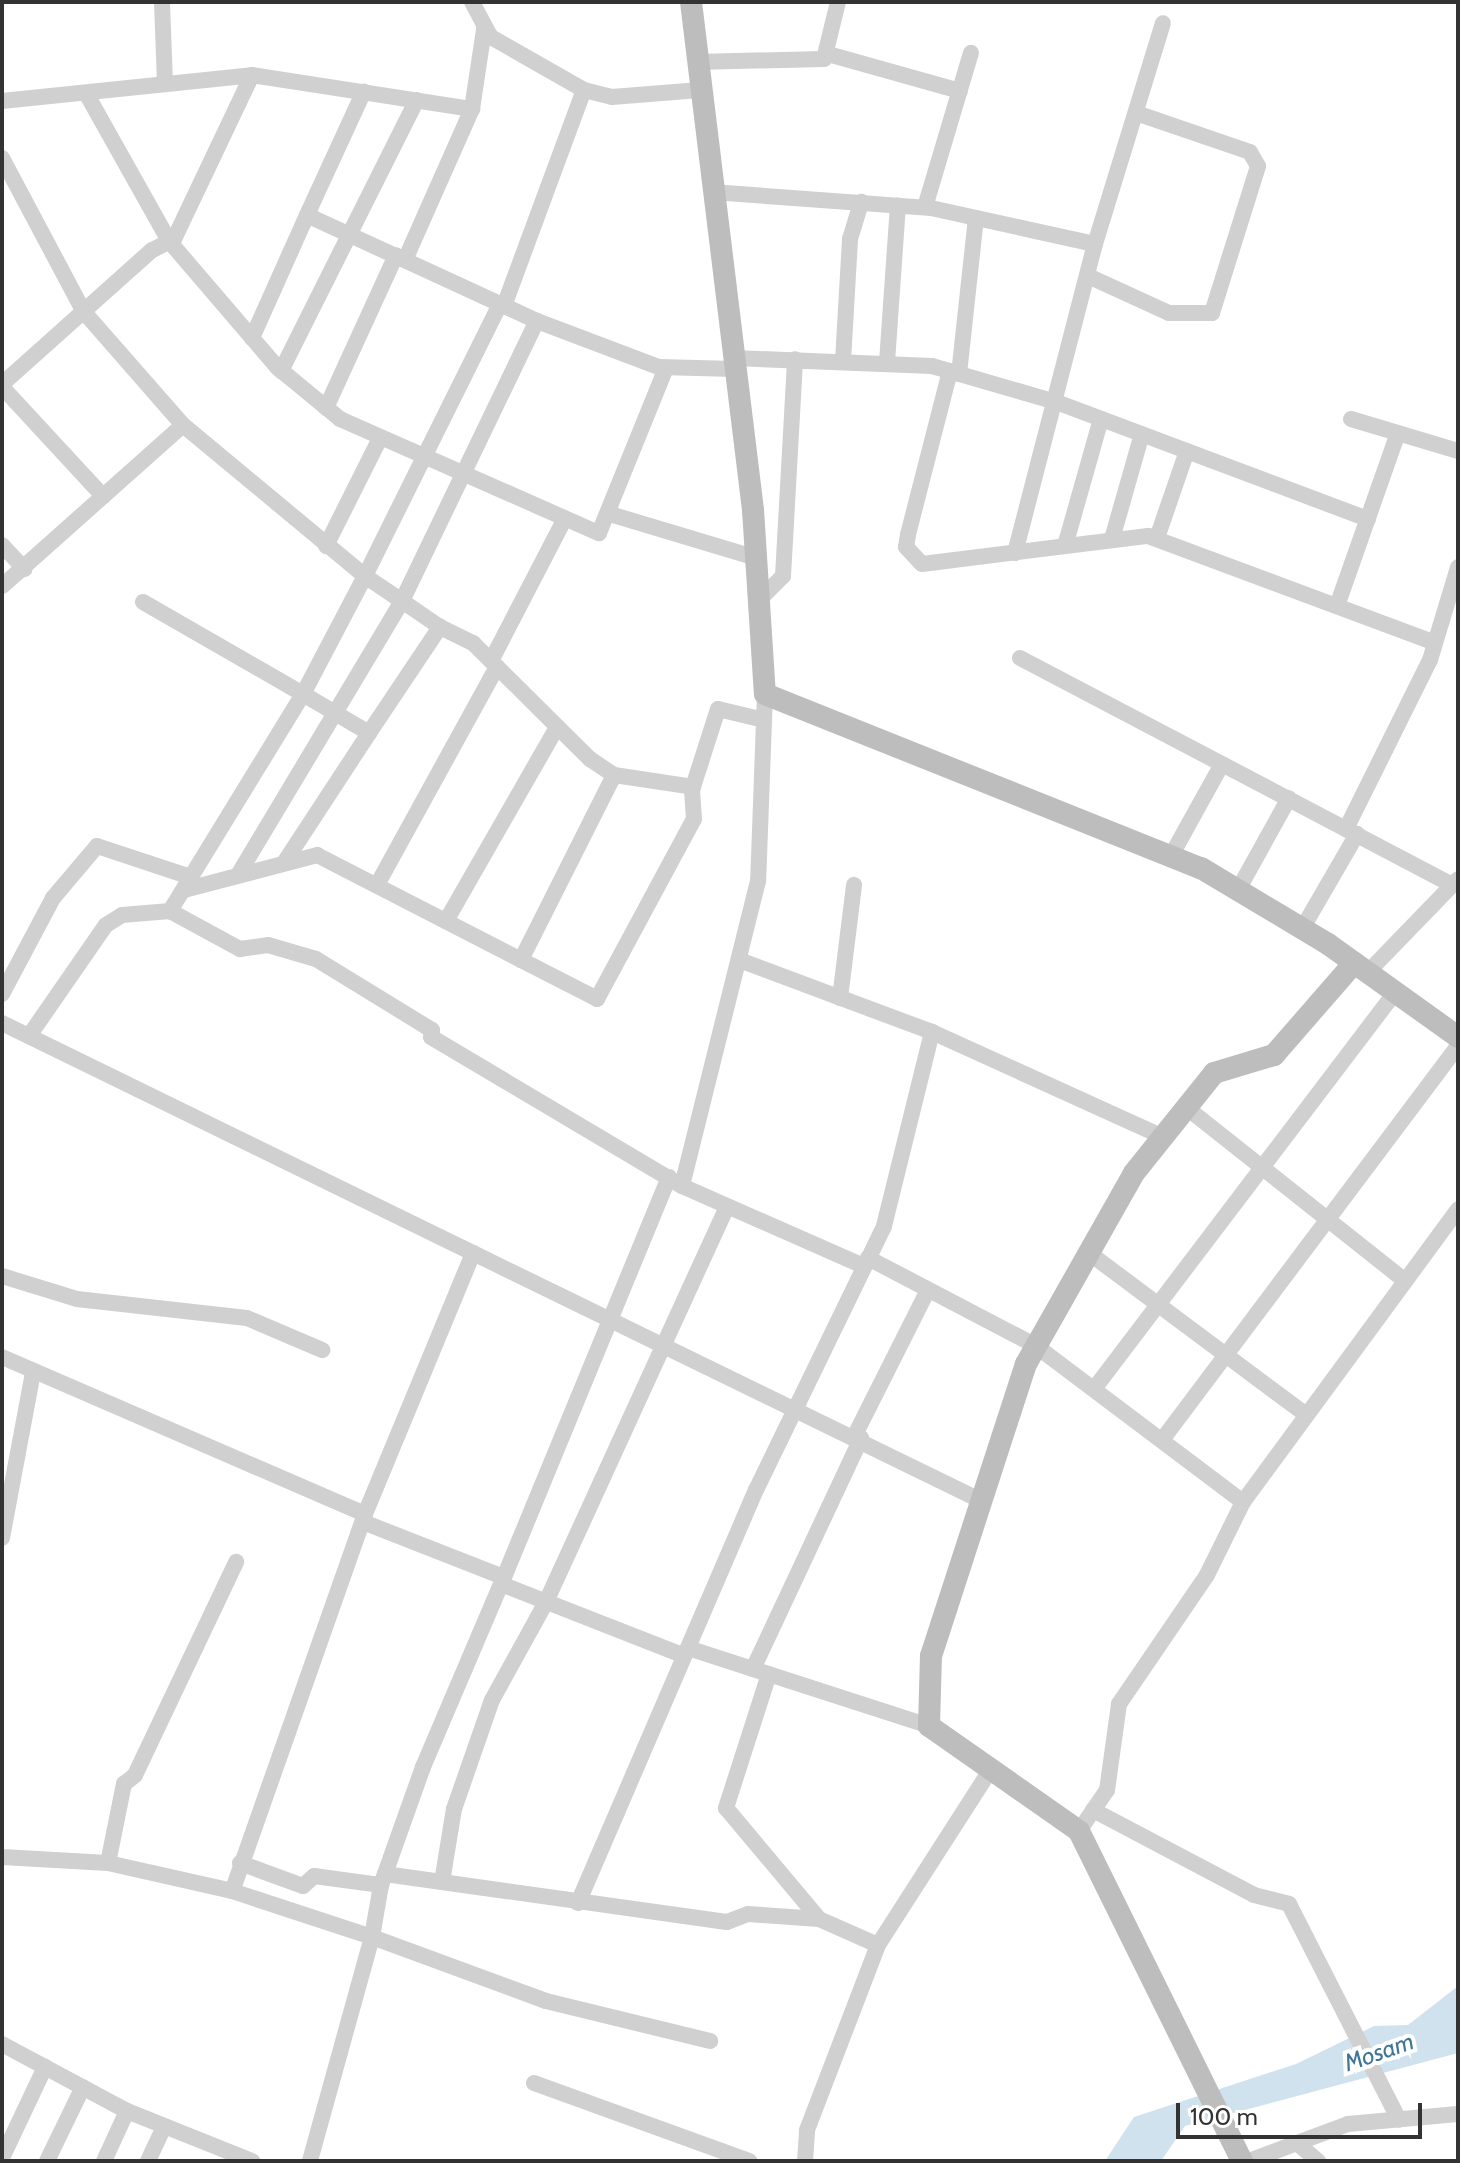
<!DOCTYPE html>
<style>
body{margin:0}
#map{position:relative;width:1460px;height:2163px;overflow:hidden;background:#fff;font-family:Cabin,sans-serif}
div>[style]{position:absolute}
.water>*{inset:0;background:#cfe2ee}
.street>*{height:16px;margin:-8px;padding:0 8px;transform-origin:8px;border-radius:8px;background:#d0d0d0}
.secondary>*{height:22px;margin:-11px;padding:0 11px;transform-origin:11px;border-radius:11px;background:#bdbdbd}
span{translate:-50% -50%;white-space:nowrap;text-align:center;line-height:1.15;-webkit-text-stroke:8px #fff;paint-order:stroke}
.water-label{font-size:24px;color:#3f7597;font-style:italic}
.frame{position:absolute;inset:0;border:4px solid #333;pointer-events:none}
.scale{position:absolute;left:1176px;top:2103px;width:246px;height:36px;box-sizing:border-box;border:4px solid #333;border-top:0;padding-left:10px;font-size:24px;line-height:28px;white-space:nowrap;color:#333;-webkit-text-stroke:6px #fff;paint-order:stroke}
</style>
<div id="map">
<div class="water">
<div style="clip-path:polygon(1458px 1986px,1458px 2053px,1185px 2126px,1161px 2161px,1105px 2161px,1134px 2117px,1296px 2064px,1374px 2026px,1408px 2025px)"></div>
</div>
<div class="street">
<div style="left:162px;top:2px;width:82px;rotate:87.9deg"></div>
<div style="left:472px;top:2px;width:40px;rotate:62deg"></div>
<div style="left:491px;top:37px;width:107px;rotate:29.7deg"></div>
<div style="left:584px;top:90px;width:29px;rotate:14deg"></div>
<div style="left:612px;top:97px;width:88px;rotate:-4.5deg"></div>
<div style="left:828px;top:54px;width:137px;rotate:15.7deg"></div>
<div style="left:697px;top:62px;width:127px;rotate:-1.4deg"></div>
<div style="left:824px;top:59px;width:59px;rotate:-76.2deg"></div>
<div style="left:252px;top:75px;width:223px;rotate:8.8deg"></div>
<div style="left:472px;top:109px;width:80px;rotate:-81.4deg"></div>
<div style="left:86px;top:93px;width:170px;rotate:60.7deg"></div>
<div style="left:169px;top:241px;width:166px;rotate:49.4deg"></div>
<div style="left:277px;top:367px;width:82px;rotate:39.5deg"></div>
<div style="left:340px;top:419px;width:283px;rotate:23.8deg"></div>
<div style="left:599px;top:533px;width:178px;rotate:-67.9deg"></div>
<div style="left:2px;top:101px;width:251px;rotate:-5.9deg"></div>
<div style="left:252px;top:75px;width:182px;rotate:115.4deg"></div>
<div style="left:174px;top:239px;width:25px;rotate:153deg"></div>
<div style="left:152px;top:250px;width:201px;rotate:138.2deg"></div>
<div style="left:2px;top:158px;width:174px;rotate:62deg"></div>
<div style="left:84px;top:312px;width:150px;rotate:48.8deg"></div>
<div style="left:183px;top:425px;width:242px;rotate:138.3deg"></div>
<div style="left:712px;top:192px;width:220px;rotate:4.2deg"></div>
<div style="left:931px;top:208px;width:168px;rotate:12.4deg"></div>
<div style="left:925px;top:207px;width:161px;rotate:-73.4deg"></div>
<div style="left:307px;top:215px;width:136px;rotate:-65.3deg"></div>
<div style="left:405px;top:260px;width:165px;rotate:-66.1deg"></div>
<div style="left:1088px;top:276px;width:89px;rotate:24.6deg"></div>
<div style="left:1169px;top:313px;width:43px"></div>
<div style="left:1212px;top:313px;width:154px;rotate:-72.6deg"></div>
<div style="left:1258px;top:166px;width:16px;rotate:-120deg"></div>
<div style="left:1250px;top:152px;width:120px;rotate:-161.1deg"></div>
<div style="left:504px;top:306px;width:230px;rotate:-69.7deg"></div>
<div style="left:537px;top:321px;width:130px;rotate:20.7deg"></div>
<div style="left:659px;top:367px;width:76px;rotate:1.5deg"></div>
<div style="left:734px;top:358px;width:198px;rotate:2.3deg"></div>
<div style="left:932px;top:366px;width:132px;rotate:16.2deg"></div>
<div style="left:1059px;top:403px;width:330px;rotate:20.6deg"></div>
<div style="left:843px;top:361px;width:122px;rotate:-86.7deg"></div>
<div style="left:850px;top:239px;width:39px;rotate:-73deg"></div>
<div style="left:887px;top:362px;width:157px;rotate:-86deg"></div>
<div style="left:281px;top:371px;width:303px;rotate:-63.4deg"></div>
<div style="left:950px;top:371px;width:169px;rotate:104.4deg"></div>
<div style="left:908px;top:535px;width:12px;rotate:99deg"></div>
<div style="left:906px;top:547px;width:23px;rotate:47deg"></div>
<div style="left:922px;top:564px;width:228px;rotate:-7.1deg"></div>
<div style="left:1148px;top:536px;width:306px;rotate:20.4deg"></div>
<div style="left:959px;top:374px;width:157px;rotate:-83.8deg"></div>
<div style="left:2px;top:387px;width:149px;rotate:47.2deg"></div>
<div style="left:326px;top:408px;width:168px;rotate:-65.4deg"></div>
<div style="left:1351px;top:419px;width:112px;rotate:16.7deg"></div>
<div style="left:183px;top:425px;width:236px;rotate:39.7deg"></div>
<div style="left:365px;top:576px;width:133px;rotate:117.7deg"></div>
<div style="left:303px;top:694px;width:77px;rotate:30.6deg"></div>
<div style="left:369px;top:733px;width:128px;rotate:-56.2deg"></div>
<div style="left:440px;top:627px;width:46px;rotate:-145.6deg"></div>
<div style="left:402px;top:601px;width:311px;rotate:-64.3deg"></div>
<div style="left:537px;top:321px;width:253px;rotate:-155.3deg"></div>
<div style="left:307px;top:215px;width:135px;rotate:114.1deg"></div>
<div style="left:610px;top:514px;width:153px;rotate:16.7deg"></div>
<div style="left:1157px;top:538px;width:92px;rotate:-71deg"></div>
<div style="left:1112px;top:539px;width:109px;rotate:-74.1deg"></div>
<div style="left:2px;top:545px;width:33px;rotate:47deg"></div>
<div style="left:326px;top:546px;width:121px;rotate:-63.4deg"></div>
<div style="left:1065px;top:546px;width:132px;rotate:-74.2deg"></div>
<div style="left:1015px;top:553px;width:319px;rotate:-75.5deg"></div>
<div style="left:1095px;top:244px;width:231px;rotate:-72.9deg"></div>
<div style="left:759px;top:600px;width:34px;rotate:-45deg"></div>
<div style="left:783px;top:576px;width:217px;rotate:-86.8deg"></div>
<div style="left:143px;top:602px;width:185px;rotate:29.9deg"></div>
<div style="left:303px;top:694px;width:255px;rotate:121.5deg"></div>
<div style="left:170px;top:911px;width:80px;rotate:28.5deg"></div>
<div style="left:240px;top:949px;width:28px;rotate:-8deg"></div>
<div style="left:268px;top:945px;width:50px;rotate:16.3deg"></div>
<div style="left:316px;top:959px;width:136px;rotate:31.5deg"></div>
<div style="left:432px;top:1030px;width:7px;rotate:98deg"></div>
<div style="left:431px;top:1037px;width:292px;rotate:30.7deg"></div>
<div style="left:1337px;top:606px;width:183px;rotate:-70.6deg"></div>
<div style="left:440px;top:627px;width:37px;rotate:26deg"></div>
<div style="left:473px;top:643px;width:165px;rotate:44.8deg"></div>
<div style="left:590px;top:759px;width:29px;rotate:34deg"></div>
<div style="left:614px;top:775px;width:80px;rotate:8.6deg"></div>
<div style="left:1020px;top:658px;width:489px;rotate:27.7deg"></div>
<div style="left:491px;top:661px;width:157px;rotate:-62.6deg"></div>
<div style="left:765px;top:694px;width:187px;rotate:92.1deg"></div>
<div style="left:758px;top:881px;width:314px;rotate:104deg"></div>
<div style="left:682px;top:1186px;width:198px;rotate:23.8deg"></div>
<div style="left:1346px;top:829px;width:189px;rotate:-63.6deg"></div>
<div style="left:1430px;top:660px;width:97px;rotate:-73.2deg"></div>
<div style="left:1171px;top:856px;width:105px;rotate:-61deg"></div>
<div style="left:284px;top:863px;width:155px;rotate:-56.8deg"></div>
<div style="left:238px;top:875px;width:319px;rotate:-59.1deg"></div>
<div style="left:402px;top:601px;width:45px;rotate:-146deg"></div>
<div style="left:365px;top:576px;width:304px;rotate:-63.6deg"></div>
<div style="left:377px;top:885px;width:249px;rotate:-61.2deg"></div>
<div style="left:184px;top:890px;width:138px;rotate:-14.7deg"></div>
<div style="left:317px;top:855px;width:315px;rotate:27.2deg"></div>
<div style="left:597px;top:999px;width:204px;rotate:-61.7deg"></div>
<div style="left:694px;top:819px;width:29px;rotate:-94deg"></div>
<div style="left:692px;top:790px;width:85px;rotate:-72.2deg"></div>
<div style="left:718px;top:709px;width:47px;rotate:13.4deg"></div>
<div style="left:1238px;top:890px;width:105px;rotate:-61deg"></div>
<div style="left:446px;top:921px;width:224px;rotate:-60.2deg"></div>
<div style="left:1302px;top:929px;width:110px;rotate:-59.9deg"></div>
<div style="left:521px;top:960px;width:207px;rotate:-63.3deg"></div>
<div style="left:742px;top:961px;width:203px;rotate:20.5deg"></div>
<div style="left:1368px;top:972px;width:129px;rotate:-45.9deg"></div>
<div style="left:2px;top:994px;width:109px;rotate:-62deg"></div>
<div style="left:53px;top:898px;width:68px;rotate:-49.8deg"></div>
<div style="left:97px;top:846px;width:99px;rotate:18.3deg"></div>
<div style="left:840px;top:998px;width:114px;rotate:-82.9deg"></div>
<div style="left:2px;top:1023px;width:524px;rotate:26.03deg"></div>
<div style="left:29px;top:1036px;width:135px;rotate:-55.3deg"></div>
<div style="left:106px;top:925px;width:19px;rotate:-32deg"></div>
<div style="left:122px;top:915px;width:48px;rotate:-4.8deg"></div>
<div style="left:1187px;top:1108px;width:278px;rotate:38.4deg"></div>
<div style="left:669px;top:1177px;width:440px;rotate:112.4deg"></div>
<div style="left:501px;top:1584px;width:194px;rotate:21.4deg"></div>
<div style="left:1089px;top:1253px;width:271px;rotate:36.7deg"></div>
<div style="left:868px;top:1258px;width:190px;rotate:27.6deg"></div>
<div style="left:1036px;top:1346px;width:259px;rotate:37deg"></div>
<div style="left:1243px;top:1502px;width:81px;rotate:116.3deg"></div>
<div style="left:1207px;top:1575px;width:156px;rotate:124.3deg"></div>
<div style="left:1119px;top:1704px;width:87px;rotate:97.9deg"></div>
<div style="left:1107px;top:1790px;width:50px;rotate:124.3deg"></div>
<div style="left:2px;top:1276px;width:78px;rotate:17deg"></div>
<div style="left:77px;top:1299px;width:171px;rotate:6.4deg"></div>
<div style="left:247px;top:1318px;width:82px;rotate:23.1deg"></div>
<div style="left:2px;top:1357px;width:395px;rotate:23.4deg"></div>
<div style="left:365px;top:1514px;width:400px;rotate:109.4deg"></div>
<div style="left:1094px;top:1389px;width:498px;rotate:-52.8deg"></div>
<div style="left:855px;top:1435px;width:162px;rotate:-63.3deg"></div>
<div style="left:1162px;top:1440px;width:493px;rotate:-53.1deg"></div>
<div style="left:1243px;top:1502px;width:363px;rotate:-53.7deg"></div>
<div style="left:365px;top:1514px;width:282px;rotate:-67.5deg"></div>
<div style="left:473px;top:1253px;width:566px;rotate:25.98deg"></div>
<div style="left:363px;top:1522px;width:150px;rotate:21.4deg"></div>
<div style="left:2px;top:1538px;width:168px;rotate:-79.4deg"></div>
<div style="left:501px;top:1584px;width:199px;rotate:113.1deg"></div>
<div style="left:423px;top:1767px;width:125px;rotate:109.6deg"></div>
<div style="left:381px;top:1885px;width:53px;rotate:99.8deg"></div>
<div style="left:372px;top:1937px;width:185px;rotate:20.2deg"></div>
<div style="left:546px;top:2001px;width:169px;rotate:13.7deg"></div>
<div style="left:688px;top:1648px;width:253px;rotate:17.9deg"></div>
<div style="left:753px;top:1669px;width:255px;rotate:-64.9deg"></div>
<div style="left:769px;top:1674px;width:141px;rotate:107.8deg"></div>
<div style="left:726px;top:1808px;width:145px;rotate:50deg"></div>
<div style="left:1093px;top:1810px;width:182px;rotate:27.8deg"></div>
<div style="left:1254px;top:1895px;width:36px;rotate:14deg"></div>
<div style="left:1289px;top:1904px;width:242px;rotate:63deg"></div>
<div style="left:2px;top:1857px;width:106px;rotate:3.2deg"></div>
<div style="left:108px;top:1863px;width:127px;rotate:12.7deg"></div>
<div style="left:232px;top:1891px;width:147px;rotate:18.2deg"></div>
<div style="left:372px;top:1937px;width:232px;rotate:105.5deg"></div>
<div style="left:108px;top:1863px;width:81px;rotate:-78.6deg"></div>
<div style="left:124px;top:1784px;width:14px;rotate:-39deg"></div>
<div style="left:135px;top:1775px;width:236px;rotate:-64.6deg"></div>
<div style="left:240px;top:1863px;width:67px;rotate:20.1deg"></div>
<div style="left:303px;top:1886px;width:15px;rotate:-42deg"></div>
<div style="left:314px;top:1876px;width:68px;rotate:7.7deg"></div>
<div style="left:385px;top:1874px;width:345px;rotate:8deg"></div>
<div style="left:727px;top:1922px;width:22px;rotate:-21deg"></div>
<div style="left:748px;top:1914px;width:71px;rotate:4deg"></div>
<div style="left:819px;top:1919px;width:64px;rotate:23.8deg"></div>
<div style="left:442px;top:1882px;width:74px;rotate:-80.7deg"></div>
<div style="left:454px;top:1809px;width:115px;rotate:-70.8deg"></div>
<div style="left:492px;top:1700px;width:112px;rotate:-61.1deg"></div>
<div style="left:546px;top:1602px;width:435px;rotate:-65.4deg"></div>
<div style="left:578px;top:1903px;width:450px;rotate:-66.7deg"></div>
<div style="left:756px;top:1490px;width:293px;rotate:-64.1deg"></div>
<div style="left:884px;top:1226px;width:200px;rotate:-76.1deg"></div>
<div style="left:932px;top:1032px;width:254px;rotate:24.4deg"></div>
<div style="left:2px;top:2044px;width:142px;rotate:28.2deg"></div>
<div style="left:127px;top:2111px;width:135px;rotate:21.8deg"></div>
<div style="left:534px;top:2083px;width:229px;rotate:19.9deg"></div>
<div style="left:1297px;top:2143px;width:28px;rotate:41deg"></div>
<div style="left:2px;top:2158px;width:101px;rotate:-64.7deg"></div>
<div style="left:47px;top:2161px;width:82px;rotate:-64.1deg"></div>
<div style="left:104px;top:2161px;width:55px;rotate:-65.3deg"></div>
<div style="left:148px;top:2161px;width:38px;rotate:-65deg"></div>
<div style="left:805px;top:2161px;width:31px;rotate:-86deg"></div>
<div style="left:807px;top:2130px;width:198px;rotate:-69deg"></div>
<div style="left:878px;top:1945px;width:206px;rotate:-57.3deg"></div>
<div style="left:1249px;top:2161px;width:106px;rotate:-20.5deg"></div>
<div style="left:1348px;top:2124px;width:110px;rotate:-5.2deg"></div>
</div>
<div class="secondary">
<div style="left:691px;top:2px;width:512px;rotate:83.04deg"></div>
<div style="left:753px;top:510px;width:184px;rotate:86.3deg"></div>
<div style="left:765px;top:694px;width:469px;rotate:21.8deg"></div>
<div style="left:1201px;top:868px;width:148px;rotate:30.9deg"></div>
<div style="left:1328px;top:944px;width:160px;rotate:35.6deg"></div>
<div style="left:1242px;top:2161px;width:368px;rotate:-116.3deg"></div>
<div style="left:1079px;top:1831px;width:183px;rotate:-145deg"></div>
<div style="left:929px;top:1726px;width:70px;rotate:-88.4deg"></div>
<div style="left:931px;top:1656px;width:307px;rotate:-72deg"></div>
<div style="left:1026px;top:1364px;width:219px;rotate:-60.5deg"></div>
<div style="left:1134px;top:1173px;width:128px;rotate:-51.3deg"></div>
<div style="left:1214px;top:1073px;width:63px;rotate:-16.7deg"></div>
<div style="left:1274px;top:1055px;width:122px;rotate:-49deg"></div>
</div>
<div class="water-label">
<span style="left:1379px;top:2052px;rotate:-19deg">Mosam</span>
</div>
<div class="frame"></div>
<div class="scale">100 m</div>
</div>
